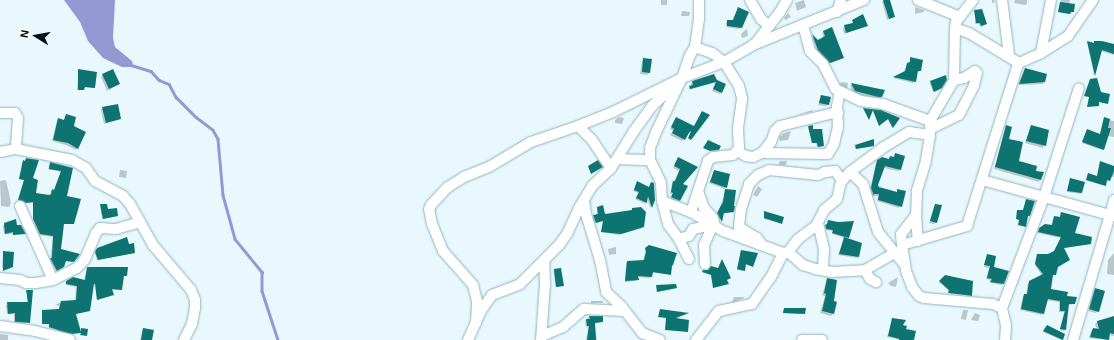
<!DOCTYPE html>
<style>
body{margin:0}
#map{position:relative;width:1114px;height:340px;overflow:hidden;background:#e8f8fd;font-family:"Exo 2",sans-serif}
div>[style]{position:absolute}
.water>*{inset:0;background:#939ad3}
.shadow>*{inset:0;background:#0003}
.stream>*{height:2.5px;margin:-1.25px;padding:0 1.25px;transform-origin:1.25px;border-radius:1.25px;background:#939ad3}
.building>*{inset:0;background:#0e7471}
.roads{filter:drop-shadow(0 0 1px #8eb3c0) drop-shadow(0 0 1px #8eb3c0)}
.minor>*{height:10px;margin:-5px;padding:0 5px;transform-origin:5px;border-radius:5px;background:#fff}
span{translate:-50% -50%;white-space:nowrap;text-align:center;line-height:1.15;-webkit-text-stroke:3px #fff;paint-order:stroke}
.north{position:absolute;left:16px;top:16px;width:40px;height:40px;-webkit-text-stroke:3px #fff;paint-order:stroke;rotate:281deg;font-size:11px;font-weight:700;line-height:16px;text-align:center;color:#041115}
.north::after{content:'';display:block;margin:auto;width:14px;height:18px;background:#041115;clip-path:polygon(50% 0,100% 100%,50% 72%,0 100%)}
</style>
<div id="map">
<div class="water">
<div style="clip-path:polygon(64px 0,115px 0,113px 38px,115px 47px,132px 61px,134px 67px,122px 67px,103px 58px,88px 41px,80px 22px)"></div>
</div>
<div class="shadow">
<div style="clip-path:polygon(661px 0,667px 0,667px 5px,661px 5px)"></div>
<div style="clip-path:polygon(804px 0,806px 7px,797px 11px,795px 3px)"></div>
<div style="clip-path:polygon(889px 0,894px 16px,887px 20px,882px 1px)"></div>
<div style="clip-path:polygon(992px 0,995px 0,994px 3px,992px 3px)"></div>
<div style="clip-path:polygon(1015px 0,1027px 0,1027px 4px,1025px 5px,1014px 3px)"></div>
<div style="clip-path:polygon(1061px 0,1070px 0,1069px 5px,1073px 12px,1069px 14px,1058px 12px)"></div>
<div style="clip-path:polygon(915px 7px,924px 10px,924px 12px,915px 14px)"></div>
<div style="clip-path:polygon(738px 9px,741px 28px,739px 29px,726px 27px,726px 22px,732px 21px)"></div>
<div style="clip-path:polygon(682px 11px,690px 12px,689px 16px,681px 16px)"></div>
<div style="clip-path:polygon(976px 12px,986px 24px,985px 25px,980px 27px,979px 24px,975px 24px)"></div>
<div style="clip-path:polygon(788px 13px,791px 17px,785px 20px,784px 18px)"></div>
<div style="clip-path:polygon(853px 21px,867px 26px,844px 34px,843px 28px,852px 24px)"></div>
<div style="clip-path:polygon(831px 28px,843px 58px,828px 64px,817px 51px,812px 37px,818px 41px,824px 38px,822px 33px,823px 32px)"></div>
<div style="clip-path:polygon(747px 29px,748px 36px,742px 38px,741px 34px)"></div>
<div style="clip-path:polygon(1087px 42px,1114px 45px,1114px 55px,1100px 51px,1094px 76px)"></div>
<div style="clip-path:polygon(911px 58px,920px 71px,917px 72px,915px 82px,913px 83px,893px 78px,904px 72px)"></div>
<div style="clip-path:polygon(644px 59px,649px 73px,647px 75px,640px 74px,642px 61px)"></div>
<div style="clip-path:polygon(1025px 69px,1045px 82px,1043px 84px,1018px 85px)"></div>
<div style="clip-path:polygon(79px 70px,94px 88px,93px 88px,84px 87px,83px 90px,77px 90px)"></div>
<div style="clip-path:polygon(103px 75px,119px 84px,107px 91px,101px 77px)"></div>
<div style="clip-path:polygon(713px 75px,716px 81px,725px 84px,720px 94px,712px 91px,716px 82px,689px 90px,692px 82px)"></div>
<div style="clip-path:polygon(945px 77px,940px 89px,933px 92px,930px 83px)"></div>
<div style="clip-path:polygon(841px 82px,848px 83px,847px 89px,840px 86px)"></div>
<div style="clip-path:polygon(852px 84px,881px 97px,880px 99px,853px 93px,850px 85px)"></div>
<div style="clip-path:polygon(821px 96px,828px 104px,826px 106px,818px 105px)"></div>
<div style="clip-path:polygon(103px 108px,120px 119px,104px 124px,101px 110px)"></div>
<div style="clip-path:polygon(813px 110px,812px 112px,796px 115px)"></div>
<div style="clip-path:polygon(872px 110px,881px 111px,899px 118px,892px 128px,888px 119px,879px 125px)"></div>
<div style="clip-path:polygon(702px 112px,688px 141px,690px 134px,688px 133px,682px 141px,670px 135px,673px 131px,670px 129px,675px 120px,694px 127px)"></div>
<div style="clip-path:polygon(66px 115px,72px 126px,85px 132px,76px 150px,66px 145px,52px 141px,57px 121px,59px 119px,63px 121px)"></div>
<div style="clip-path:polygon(619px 117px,624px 118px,622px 124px,615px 123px,615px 120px)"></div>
<div style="clip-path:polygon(1104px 119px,1114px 121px,1114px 137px,1107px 136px,1102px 150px,1082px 143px,1087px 130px,1100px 134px)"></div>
<div style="clip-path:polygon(1006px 126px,1008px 140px,1018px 162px,1035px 171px,1042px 173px,1039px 182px,994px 169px)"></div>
<div style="clip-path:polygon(1031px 126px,1048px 131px,1043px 148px,1025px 143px)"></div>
<div style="clip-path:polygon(808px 127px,811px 130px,822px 146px,817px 147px,816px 143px,812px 143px)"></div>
<div style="clip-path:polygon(791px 131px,788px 140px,780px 141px,779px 137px,784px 133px)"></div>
<div style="clip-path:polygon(856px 146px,873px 146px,855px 149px)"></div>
<div style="clip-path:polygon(890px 157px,903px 157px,900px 170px,898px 171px,884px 168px,877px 185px,878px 188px,896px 193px,898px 190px,904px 192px,899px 208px,877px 201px,878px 196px,872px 196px,870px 189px,876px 163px,889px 160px)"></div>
<div style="clip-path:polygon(677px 160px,697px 167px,682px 185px,687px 187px,678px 202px,671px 199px,672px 194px,670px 194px,672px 183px,674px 182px,679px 171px,673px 168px)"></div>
<div style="clip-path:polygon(23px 161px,31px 179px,34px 194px,51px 195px,51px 191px,54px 191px,61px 172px,48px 169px,50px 163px,71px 169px,65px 197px,73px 224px,63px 224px,60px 250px,78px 254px,72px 262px,64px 261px,62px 268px,56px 271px,50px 260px,53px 237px,39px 235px,33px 220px,33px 203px,25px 203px,18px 200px,24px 180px,19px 179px)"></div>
<div style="clip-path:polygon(780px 161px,787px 161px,786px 165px,778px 165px)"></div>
<div style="clip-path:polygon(1100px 162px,1114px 168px,1114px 177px,1111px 176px,1109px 181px,1106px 180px,1105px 186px,1086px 180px,1088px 175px,1097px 177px)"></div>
<div style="clip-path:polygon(120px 170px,127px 171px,126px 178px,119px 177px)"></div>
<div style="clip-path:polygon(715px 171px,726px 187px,725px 189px,709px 183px)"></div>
<div style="clip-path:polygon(6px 180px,11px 203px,9px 207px,1px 206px,0 181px)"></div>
<div style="clip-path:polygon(1070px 180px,1081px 193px,1081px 194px,1067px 192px)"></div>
<div style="clip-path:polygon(636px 184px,654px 199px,650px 208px,647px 197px,645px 204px,635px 199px,638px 193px,633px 191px)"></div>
<div style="clip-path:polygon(758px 186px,762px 189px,757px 197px,753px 195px)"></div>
<div style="clip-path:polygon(726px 190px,733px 212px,723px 214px,719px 221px,717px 215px)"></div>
<div style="clip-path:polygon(100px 205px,107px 210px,117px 216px,102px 219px)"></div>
<div style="clip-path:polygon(935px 205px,936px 222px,934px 224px,929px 223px)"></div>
<div style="clip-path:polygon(597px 208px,604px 215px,631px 211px,632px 209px,642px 228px,619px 235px,601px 232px,603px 221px,594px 223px,593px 217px,597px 215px)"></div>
<div style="clip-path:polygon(764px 212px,781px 223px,764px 219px)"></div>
<div style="clip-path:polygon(1061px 213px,1074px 234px,1090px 244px,1064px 248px,1069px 260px,1057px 267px,1055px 275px,1052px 276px,1049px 290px,1066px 297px,1074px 304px,1068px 305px,1064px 331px,1060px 330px,1064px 312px,1059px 312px,1059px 302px,1046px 300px,1042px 315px,1020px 310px,1023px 296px,1026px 295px,1028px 283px,1042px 276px,1035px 265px,1036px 257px,1048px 255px,1054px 252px,1061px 238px,1037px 233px,1038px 231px,1051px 226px,1053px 219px,1059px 218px)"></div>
<div style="clip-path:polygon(15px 220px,16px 226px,24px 234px,4px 234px,3px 226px,7px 222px)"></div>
<div style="clip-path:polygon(826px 225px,848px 238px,846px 239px,858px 257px,857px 258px,838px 255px,845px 238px,832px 234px,833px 231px,826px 230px)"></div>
<div style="clip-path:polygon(616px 247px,616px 254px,609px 255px,608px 249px)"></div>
<div style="clip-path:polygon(96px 249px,134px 253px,97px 260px,95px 253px)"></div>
<div style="clip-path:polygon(646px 249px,673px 265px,670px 274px,652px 273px,650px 278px,637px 277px,636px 281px,625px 282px,626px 263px,643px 261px)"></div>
<div style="clip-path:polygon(3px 251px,5px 268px,2px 268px)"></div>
<div style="clip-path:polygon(741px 251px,752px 266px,745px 265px,744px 271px,737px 270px)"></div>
<div style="clip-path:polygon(1114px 253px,1114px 275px,1107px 274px,1108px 260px)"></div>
<div style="clip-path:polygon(987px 255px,1003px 284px,1002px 285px,990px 283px,991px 280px,986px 279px,989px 268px,984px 267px)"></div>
<div style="clip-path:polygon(87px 268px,126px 275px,123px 276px,121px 290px,111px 290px,112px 295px,97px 300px,95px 284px,93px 284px,88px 311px,79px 313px,80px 309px,64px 331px,49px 328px,49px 324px,42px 324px,42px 311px,59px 310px,60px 306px,55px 305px,61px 302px,75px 301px,76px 287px,66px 285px,66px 282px,84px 281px)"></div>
<div style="clip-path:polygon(553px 270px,554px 270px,562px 286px,556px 287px)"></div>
<div style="clip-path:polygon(945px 276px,971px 295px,948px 293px,949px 291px,939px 282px)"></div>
<div style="clip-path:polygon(898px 277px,896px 287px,891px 286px,888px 283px)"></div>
<div style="clip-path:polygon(827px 279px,833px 302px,833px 314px,831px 316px,820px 313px,825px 296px,822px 295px)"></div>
<div style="clip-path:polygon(1095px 289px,1098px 311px,1096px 313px,1088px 311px)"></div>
<div style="clip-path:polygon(27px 290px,32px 290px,29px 322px,14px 322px,14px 314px,7px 314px,6px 305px,27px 303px)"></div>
<div style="clip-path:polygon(734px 297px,744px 297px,744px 298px,732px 303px)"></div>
<div style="clip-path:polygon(591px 301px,603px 301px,603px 303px,591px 303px)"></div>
<div style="clip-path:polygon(784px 309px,804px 314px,783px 313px)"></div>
<div style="clip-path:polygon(963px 310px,968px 310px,966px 320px,961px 319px)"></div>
<div style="clip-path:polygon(975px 313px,980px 315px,978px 321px,971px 320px)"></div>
<div style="clip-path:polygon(589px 317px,602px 321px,594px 323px,597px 340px,586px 340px,588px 327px,586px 327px,585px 321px)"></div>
<div style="clip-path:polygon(1112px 318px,1114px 318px,1114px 336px,1109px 335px,1108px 340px,1089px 338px,1091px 331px,1093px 329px,1097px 330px,1095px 324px,1097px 322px)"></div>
<div style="clip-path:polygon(893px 319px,902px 326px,906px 340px,887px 337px)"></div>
<div style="clip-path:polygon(1046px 327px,1064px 334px,1062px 340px,1043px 332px)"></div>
<div style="clip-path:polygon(143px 329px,151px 340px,140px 340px)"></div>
<div style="clip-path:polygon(0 334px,8px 335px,8px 340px,0 340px)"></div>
</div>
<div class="stream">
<div style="left:131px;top:65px;width:21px;rotate:17deg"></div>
<div style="left:151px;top:71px;width:12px;rotate:48deg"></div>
<div style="left:159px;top:80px;width:11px;rotate:22deg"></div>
<div style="left:169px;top:84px;width:15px;rotate:62deg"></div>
<div style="left:176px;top:97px;width:28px;rotate:45deg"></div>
<div style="left:196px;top:117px;width:21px;rotate:37deg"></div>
<div style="left:213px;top:130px;width:10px;rotate:61deg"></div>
<div style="left:218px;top:139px;width:56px;rotate:84.9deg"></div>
<div style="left:223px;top:195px;width:46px;rotate:74.7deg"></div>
<div style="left:235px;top:239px;width:43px;rotate:50.7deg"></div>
<div style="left:262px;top:272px;width:19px;rotate:90deg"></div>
<div style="left:262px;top:291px;width:52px;rotate:71.9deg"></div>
</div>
<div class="building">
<div style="clip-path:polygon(883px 0,890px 0,895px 17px,889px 19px)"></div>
<div style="clip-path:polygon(1060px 2px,1075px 4px,1074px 12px,1071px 12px,1070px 14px,1058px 12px)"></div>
<div style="clip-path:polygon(738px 7px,749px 12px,742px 28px,727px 26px,727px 20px,733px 20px)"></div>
<div style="clip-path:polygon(982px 9px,987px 24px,981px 26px,980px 23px,976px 23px,974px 10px)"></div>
<div style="clip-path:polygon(863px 14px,868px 26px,846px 33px,844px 25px,853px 23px,852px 20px)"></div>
<div style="clip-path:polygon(832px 27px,844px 58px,830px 63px,818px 50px,812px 34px,818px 40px,825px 36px,823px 31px)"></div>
<div style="clip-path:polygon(1087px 41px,1094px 43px,1094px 41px,1102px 41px,1114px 44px,1114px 54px,1102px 50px,1095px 76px)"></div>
<div style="clip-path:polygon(910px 57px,923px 60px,921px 71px,918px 71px,916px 82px,893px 77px,905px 71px,907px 63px,910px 62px)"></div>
<div style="clip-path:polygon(643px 58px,652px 59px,650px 73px,642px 72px)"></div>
<div style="clip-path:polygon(1025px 68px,1047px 74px,1045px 82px,1019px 84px)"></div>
<div style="clip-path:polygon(78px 69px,97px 72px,95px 88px,85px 87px,84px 90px,78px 90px)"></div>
<div style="clip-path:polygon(113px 69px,120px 84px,109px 89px,102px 74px)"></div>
<div style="clip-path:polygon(714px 74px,717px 80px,726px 84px,722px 93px,713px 89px,716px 82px,690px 89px,689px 86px,693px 85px,692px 81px)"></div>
<div style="clip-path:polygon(946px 75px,947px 80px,942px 88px,934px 92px,930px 81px)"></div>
<div style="clip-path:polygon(1097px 78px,1101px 92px,1110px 94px,1108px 104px,1099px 102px,1099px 106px,1087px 107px,1089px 97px,1084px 96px,1090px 79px)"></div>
<div style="clip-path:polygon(851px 83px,875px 88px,885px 90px,882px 97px,878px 97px,855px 91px)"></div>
<div style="clip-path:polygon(821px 95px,831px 97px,829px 105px,819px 103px)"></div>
<div style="clip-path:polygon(118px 104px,121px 119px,106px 123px,102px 107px)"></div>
<div style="clip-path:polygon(863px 108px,881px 110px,900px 118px,893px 128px,888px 119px,879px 126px,873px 110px,869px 120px)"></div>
<div style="clip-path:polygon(702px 111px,710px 115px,691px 140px,688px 138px,691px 132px,690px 131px,685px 140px,672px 133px,674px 129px,671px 127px,676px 117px,694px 126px)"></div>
<div style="clip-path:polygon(66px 114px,76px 117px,74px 126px,86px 132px,78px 149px,68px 143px,53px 140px,58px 118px,64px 120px)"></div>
<div style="clip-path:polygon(1104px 117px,1110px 119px,1108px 128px,1111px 128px,1104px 150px,1082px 142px,1087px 129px,1100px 134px)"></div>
<div style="clip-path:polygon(813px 125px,813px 129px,822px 129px,824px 146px,818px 147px,817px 143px,812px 143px,808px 126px)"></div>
<div style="clip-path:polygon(1006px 125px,1012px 127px,1009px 139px,1023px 142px,1019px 161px,1037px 166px,1036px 171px,1044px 172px,1041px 180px,995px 167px)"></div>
<div style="clip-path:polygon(1031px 125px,1049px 130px,1046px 146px,1026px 141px)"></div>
<div style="clip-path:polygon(874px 139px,874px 146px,856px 149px,855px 145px)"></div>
<div style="clip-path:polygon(708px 140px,721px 146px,719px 150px,710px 151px,703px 148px)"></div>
<div style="clip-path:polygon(895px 153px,905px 156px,901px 170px,885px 166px,878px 185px,879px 187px,897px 192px,897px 189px,906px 191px,902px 207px,878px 200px,879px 194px,874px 194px,874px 196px,871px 188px,877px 160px,882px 157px,889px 159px,890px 156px,894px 157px)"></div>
<div style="clip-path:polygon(678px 157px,698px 167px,683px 184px,688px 186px,680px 201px,671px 197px,673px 193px,671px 192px,673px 181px,675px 181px,680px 169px,674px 166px)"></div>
<div style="clip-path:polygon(26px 158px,39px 160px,33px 178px,38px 180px,36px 193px,49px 195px,51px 194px,52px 189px,54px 190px,61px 171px,49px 169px,50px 162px,73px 168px,67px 196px,81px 199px,74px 224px,64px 224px,61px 249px,80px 254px,74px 262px,66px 261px,64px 267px,57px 271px,50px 258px,52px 258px,53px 236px,40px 234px,33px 219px,33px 202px,26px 203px,23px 201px,18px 200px,24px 180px,19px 179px,23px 160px,25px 161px)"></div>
<div style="clip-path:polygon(598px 160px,603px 167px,591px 174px,588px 166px)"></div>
<div style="clip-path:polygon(1100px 161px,1114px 166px,1114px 171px,1110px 181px,1107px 180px,1106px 186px,1086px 180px,1088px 173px,1097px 176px)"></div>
<div style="clip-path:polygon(714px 170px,730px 174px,727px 188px,710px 182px)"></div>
<div style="clip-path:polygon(1070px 178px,1085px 182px,1082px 193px,1067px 191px)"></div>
<div style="clip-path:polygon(637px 181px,649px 187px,651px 182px,654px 183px,655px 200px,652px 208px,648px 196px,647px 203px,636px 198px,639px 192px,634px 190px)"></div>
<div style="clip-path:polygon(725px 189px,736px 190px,734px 206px,735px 206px,734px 212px,724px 213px,722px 222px,717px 213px,723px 202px)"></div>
<div style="clip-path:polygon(1026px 199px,1035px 201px,1030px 216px,1028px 216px,1026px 227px,1018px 225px,1019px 220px,1016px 219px,1017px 210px,1023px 210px)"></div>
<div style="clip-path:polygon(100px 204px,107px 204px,108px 209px,117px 208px,118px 216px,103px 219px)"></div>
<div style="clip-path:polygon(935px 204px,942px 205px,937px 223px,930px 221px)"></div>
<div style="clip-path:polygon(603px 205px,605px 214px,632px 210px,632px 208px,641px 207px,646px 212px,644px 227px,621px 234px,601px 232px,603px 221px,596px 223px,593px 215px,598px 214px,597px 207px)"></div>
<div style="clip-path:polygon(764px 211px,784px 217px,782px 224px,764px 218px)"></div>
<div style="clip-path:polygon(1061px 212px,1080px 217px,1075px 233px,1092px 237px,1091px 244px,1064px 248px,1070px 260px,1058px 267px,1056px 275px,1053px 275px,1051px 289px,1068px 292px,1067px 296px,1077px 297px,1075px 304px,1069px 304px,1066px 330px,1060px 329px,1065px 311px,1060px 311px,1060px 301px,1048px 299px,1044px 314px,1021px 309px,1024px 294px,1027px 294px,1029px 281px,1043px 274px,1035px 264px,1037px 254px,1048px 254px,1054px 251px,1061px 237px,1038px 232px,1039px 228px,1045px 224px,1052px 225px,1054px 216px,1060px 217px)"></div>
<div style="clip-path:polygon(16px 219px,17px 225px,21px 225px,26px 234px,13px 235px,13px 232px,5px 234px,4px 223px)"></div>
<div style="clip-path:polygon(828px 220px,838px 222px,854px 221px,849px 238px,832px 233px,833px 230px,826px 229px,825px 225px,827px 224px)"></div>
<div style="clip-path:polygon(127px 237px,129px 244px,134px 243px,135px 253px,98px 260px,95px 252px,97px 248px)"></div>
<div style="clip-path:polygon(844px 237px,862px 243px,859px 257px,839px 254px)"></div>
<div style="clip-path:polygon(649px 245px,677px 253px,673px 265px,672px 265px,671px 275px,653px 272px,652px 277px,638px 276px,639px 280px,625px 281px,627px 261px,644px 260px,646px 252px,645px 248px)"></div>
<div style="clip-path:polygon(741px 250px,758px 253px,753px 267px,746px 264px,745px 271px,737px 269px)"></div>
<div style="clip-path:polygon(3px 251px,14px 252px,13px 267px,3px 271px)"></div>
<div style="clip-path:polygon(987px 254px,996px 256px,994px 267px,1009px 271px,1004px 284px,990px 282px,992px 279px,987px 278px,990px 266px,984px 265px)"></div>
<div style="clip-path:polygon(722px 259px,731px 278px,727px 280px,729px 284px,713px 288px,711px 275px,702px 272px,703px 270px,708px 270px,711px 266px,718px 268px)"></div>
<div style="clip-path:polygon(87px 267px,128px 267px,127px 276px,124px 276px,122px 290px,112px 289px,114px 295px,97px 300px,95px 284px,94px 284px,90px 311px,76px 314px,81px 332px,81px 328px,88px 329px,87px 336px,80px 335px,81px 333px,72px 334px,60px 331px,49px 327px,49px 324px,42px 324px,42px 310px,59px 309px,61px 301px,76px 300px,77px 286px,66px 284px,66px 281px,73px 277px,85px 280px)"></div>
<div style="clip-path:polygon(561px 268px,564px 286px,556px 287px,554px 269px)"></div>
<div style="clip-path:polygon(945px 275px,973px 281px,972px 296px,948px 293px,949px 290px,939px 281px)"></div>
<div style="clip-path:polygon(827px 278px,837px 280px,834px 301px,837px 302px,834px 314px,822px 311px,826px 294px,824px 293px)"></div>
<div style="clip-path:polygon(676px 284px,677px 288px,657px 292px,656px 285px)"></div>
<div style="clip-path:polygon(1095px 288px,1105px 291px,1099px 312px,1089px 309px)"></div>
<div style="clip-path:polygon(26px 290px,33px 290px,30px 323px,15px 322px,15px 313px,8px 314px,7px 302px,28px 302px)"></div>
<div style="clip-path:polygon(784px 308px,806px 308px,805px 314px,783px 313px)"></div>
<div style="clip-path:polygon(660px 309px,689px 313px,676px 318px,689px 320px,688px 332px,665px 330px,666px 318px,658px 317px)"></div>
<div style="clip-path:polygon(589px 316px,603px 316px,603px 322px,595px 323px,596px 340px,587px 340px,589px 326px,587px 326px,586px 319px,590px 319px)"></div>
<div style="clip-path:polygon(1114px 316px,1114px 334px,1110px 333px,1109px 340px,1090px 337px,1093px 328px,1099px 329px,1097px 321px)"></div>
<div style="clip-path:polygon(892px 318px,906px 320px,903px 325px,907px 326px,906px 329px,916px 331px,914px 340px,899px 340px,899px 339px,888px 336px)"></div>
<div style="clip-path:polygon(1047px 325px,1065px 334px,1063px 340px,1043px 331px)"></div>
<div style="clip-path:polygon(143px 328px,154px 330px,152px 340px,141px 340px)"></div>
</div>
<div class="roads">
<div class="minor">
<div style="left:750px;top:0;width:22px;rotate:60deg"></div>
<div style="left:761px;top:19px;width:11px;rotate:41deg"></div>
<div style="left:918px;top:0;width:45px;rotate:22deg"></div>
<div style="left:973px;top:0;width:28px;rotate:128deg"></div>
<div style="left:956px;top:22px;width:6px;rotate:99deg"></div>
<div style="left:955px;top:28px;width:52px;rotate:91.1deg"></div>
<div style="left:954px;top:80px;width:48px;rotate:120.3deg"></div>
<div style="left:930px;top:121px;width:14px;rotate:90deg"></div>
<div style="left:930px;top:135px;width:26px;rotate:99deg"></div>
<div style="left:926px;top:161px;width:30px;rotate:107deg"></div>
<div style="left:917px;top:190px;width:25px;rotate:92deg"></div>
<div style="left:916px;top:215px;width:24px;rotate:128deg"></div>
<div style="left:901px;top:234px;width:11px;rotate:85deg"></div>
<div style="left:902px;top:245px;width:26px;rotate:81deg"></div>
<div style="left:906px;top:271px;width:17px;rotate:69deg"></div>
<div style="left:912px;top:287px;width:11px;rotate:52deg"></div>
<div style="left:919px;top:296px;width:5px;rotate:22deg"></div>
<div style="left:924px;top:298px;width:69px;rotate:5deg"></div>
<div style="left:993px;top:304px;width:10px;rotate:24deg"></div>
<div style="left:1002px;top:308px;width:18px;rotate:77deg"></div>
<div style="left:1006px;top:326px;width:14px;rotate:94deg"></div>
<div style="left:1002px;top:0;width:55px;rotate:82.7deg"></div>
<div style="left:837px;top:12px;width:13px;rotate:-72deg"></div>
<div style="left:803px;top:25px;width:27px;rotate:75deg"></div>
<div style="left:810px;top:51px;width:18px;rotate:45deg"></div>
<div style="left:823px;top:64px;width:28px;rotate:63deg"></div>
<div style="left:836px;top:89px;width:28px;rotate:26deg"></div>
<div style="left:861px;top:101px;width:22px;rotate:8deg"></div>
<div style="left:883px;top:104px;width:50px;rotate:19.9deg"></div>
<div style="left:955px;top:28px;width:15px;rotate:20deg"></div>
<div style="left:969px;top:33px;width:58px;rotate:31deg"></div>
<div style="left:755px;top:44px;width:41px;rotate:-52deg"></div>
<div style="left:780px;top:12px;width:14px;rotate:-60deg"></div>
<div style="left:1041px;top:53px;width:54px;rotate:-79.3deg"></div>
<div style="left:954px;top:80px;width:10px;rotate:-11deg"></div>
<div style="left:964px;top:78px;width:13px;rotate:-32deg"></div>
<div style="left:0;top:113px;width:15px"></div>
<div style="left:15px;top:113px;width:6px;rotate:59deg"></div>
<div style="left:18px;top:118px;width:31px;rotate:94deg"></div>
<div style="left:578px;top:126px;width:20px;rotate:45deg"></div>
<div style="left:592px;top:140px;width:34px;rotate:56deg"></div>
<div style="left:930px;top:129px;width:32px;rotate:-26deg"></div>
<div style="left:959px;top:115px;width:34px;rotate:-63deg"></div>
<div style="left:974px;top:85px;width:12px;rotate:-76deg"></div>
<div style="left:977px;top:73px;width:3px;rotate:-135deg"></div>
<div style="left:737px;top:151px;width:10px;rotate:29deg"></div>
<div style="left:746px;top:156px;width:7px;rotate:8deg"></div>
<div style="left:753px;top:157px;width:10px;rotate:-24deg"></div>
<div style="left:762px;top:153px;width:66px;rotate:0.9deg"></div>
<div style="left:828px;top:154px;width:12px;rotate:-59deg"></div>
<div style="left:834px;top:144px;width:17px;rotate:-77deg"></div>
<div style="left:838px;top:127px;width:21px;rotate:-93deg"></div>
<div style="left:837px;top:106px;width:15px;rotate:-79deg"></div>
<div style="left:0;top:152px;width:16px;rotate:-11deg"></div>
<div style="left:16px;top:149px;width:57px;rotate:11.1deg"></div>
<div style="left:72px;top:160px;width:16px;rotate:30deg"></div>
<div style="left:86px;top:168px;width:16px;rotate:55deg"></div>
<div style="left:95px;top:181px;width:32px;rotate:28deg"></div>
<div style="left:123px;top:196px;width:11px;rotate:49deg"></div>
<div style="left:130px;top:204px;width:47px;rotate:60.7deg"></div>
<div style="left:153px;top:245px;width:59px;rotate:49.8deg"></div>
<div style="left:191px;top:290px;width:11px;rotate:68deg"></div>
<div style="left:195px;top:300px;width:8px;rotate:90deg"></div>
<div style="left:195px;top:308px;width:16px;rotate:101deg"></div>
<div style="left:192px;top:324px;width:18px;rotate:117deg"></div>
<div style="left:762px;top:153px;width:14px;rotate:-51deg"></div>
<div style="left:771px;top:142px;width:12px;rotate:-70deg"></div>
<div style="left:775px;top:131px;width:7px;rotate:-45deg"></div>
<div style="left:780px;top:126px;width:60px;rotate:-13.6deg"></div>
<div style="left:617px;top:159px;width:33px;rotate:2deg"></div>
<div style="left:650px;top:160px;width:25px;rotate:64deg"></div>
<div style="left:661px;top:183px;width:18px;rotate:87deg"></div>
<div style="left:662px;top:201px;width:31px;rotate:21deg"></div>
<div style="left:691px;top:212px;width:37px;rotate:31deg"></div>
<div style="left:723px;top:231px;width:64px;rotate:20.1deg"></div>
<div style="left:783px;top:253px;width:5px;rotate:-11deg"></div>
<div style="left:788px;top:252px;width:20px;rotate:41deg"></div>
<div style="left:803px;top:265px;width:13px;rotate:18deg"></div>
<div style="left:815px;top:269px;width:17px;rotate:10deg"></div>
<div style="left:832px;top:272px;width:33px;rotate:-3deg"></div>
<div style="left:865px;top:270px;width:10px;rotate:61deg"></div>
<div style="left:870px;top:279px;width:7px;rotate:27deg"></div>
<div style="left:650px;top:160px;width:12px;rotate:-90deg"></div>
<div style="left:650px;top:148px;width:17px;rotate:-69deg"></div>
<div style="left:656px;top:132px;width:60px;rotate:-64.3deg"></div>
<div style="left:682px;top:78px;width:24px;rotate:-71deg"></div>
<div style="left:690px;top:55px;width:9px;rotate:-58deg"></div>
<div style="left:695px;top:47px;width:28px;rotate:-82deg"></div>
<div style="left:699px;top:19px;width:19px;rotate:-90deg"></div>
<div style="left:850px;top:172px;width:18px;rotate:43deg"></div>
<div style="left:863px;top:184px;width:50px;rotate:72.6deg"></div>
<div style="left:878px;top:232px;width:41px;rotate:50.9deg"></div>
<div style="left:982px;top:180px;width:133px;rotate:15.3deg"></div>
<div style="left:1110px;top:215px;width:130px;rotate:106.5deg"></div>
<div style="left:698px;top:191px;width:18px;rotate:71deg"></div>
<div style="left:704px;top:208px;width:13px;rotate:48deg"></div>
<div style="left:713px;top:218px;width:8px;rotate:76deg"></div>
<div style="left:584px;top:200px;width:14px;rotate:82deg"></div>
<div style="left:586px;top:214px;width:48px;rotate:73.1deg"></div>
<div style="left:600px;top:260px;width:33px;rotate:79deg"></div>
<div style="left:606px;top:292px;width:22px;rotate:43deg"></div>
<div style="left:622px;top:307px;width:33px;rotate:52deg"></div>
<div style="left:642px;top:333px;width:19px;rotate:21deg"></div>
<div style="left:1114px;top:200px;width:16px;rotate:105deg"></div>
<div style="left:1110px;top:215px;width:4px;rotate:14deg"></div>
<div style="left:662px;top:201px;width:24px;rotate:75deg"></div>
<div style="left:668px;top:224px;width:19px;rotate:54deg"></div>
<div style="left:20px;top:206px;width:81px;rotate:66deg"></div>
<div style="left:53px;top:280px;width:27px;rotate:-27deg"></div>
<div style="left:77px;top:268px;width:12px;rotate:-48deg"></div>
<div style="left:85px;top:259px;width:28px;rotate:-67deg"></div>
<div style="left:96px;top:233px;width:6px;rotate:-51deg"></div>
<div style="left:100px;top:228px;width:16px;rotate:4deg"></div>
<div style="left:116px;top:229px;width:25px;rotate:-16deg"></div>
<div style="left:691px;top:212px;width:54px;rotate:-71.6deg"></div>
<div style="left:708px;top:161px;width:6px;rotate:-39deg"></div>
<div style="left:713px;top:157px;width:20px;rotate:-6deg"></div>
<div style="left:733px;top:155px;width:9px;rotate:-49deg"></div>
<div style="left:739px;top:148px;width:20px;rotate:-93deg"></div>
<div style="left:738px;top:128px;width:30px;rotate:-82deg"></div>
<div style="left:742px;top:98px;width:12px;rotate:-104deg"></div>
<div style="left:739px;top:86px;width:28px;rotate:-122deg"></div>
<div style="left:724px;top:62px;width:15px;rotate:-143deg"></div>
<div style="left:712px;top:53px;width:18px;rotate:-161deg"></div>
<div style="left:916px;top:215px;width:26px;rotate:86deg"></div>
<div style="left:818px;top:223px;width:27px;rotate:77deg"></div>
<div style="left:824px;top:249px;width:21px;rotate:93deg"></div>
<div style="left:762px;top:245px;width:9px;rotate:-126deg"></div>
<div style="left:757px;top:238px;width:21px;rotate:-149deg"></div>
<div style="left:739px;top:227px;width:18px;rotate:-84deg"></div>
<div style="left:741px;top:209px;width:26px;rotate:-72deg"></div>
<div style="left:749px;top:184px;width:13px;rotate:-45deg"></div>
<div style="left:758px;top:175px;width:12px;rotate:-24deg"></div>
<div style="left:769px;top:170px;width:49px;rotate:5.8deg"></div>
<div style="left:818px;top:175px;width:8px;rotate:-23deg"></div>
<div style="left:825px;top:172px;width:10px;rotate:-6deg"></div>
<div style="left:835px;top:171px;width:11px;rotate:52deg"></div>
<div style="left:902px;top:245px;width:68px;rotate:-16.3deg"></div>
<div style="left:967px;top:226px;width:167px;rotate:-72.5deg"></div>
<div style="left:1017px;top:67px;width:4px;rotate:-63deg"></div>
<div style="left:1019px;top:63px;width:24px;rotate:-24deg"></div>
<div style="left:1041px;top:53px;width:32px;rotate:-32deg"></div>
<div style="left:1068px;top:36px;width:44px;rotate:-55.2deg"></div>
<div style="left:788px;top:252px;width:16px;rotate:-52deg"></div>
<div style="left:798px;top:239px;width:22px;rotate:-36deg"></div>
<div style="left:816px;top:226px;width:18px;rotate:-63deg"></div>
<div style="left:824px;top:210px;width:17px;rotate:-40deg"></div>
<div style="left:837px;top:199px;width:17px;rotate:-77deg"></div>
<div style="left:841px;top:182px;width:13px;rotate:-48deg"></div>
<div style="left:850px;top:172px;width:42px;rotate:-36.3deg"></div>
<div style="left:884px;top:147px;width:29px;rotate:-31deg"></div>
<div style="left:909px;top:132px;width:21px;rotate:8deg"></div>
<div style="left:689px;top:259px;width:22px;rotate:-117deg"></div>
<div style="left:679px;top:239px;width:10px;rotate:-17deg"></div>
<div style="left:689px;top:236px;width:8px;rotate:-60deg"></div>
<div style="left:693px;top:229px;width:19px;rotate:-12deg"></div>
<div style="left:705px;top:264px;width:19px;rotate:-93deg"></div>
<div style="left:704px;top:245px;width:22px;rotate:-66deg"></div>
<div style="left:865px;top:270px;width:34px;rotate:-30deg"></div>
<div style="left:0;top:278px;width:20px;rotate:6deg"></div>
<div style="left:20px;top:280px;width:7px;rotate:27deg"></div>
<div style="left:26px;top:283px;width:10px"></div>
<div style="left:36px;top:283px;width:17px;rotate:-10deg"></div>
<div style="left:1002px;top:308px;width:119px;rotate:-69.3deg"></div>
<div style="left:1044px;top:197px;width:114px;rotate:-72.2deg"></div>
<div style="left:476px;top:323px;width:22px;rotate:-87deg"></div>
<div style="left:477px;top:301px;width:16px;rotate:-104deg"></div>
<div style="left:473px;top:285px;width:45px;rotate:-131.4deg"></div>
<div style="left:443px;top:251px;width:29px;rotate:-112deg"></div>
<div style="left:432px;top:224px;width:15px;rotate:-101deg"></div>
<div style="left:429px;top:209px;width:4px;rotate:-63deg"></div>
<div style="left:431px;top:205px;width:25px;rotate:-47deg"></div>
<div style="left:448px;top:187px;width:19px;rotate:-32deg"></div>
<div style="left:464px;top:177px;width:27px;rotate:-22deg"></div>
<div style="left:489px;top:167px;width:49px;rotate:-30.8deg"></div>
<div style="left:531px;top:142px;width:50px;rotate:-18.8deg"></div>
<div style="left:578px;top:126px;width:38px;rotate:-22deg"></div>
<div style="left:613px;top:112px;width:77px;rotate:-26.2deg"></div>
<div style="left:682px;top:78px;width:45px;rotate:-20.9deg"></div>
<div style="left:724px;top:62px;width:34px;rotate:-30deg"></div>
<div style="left:753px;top:45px;width:120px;rotate:-22.1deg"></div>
<div style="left:0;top:326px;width:35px;rotate:8deg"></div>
<div style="left:35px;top:331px;width:36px;rotate:14deg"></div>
<div style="left:542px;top:336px;width:23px;rotate:-23deg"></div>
<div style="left:563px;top:327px;width:28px;rotate:-41deg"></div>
<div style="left:584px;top:309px;width:41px;rotate:2.8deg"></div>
<div style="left:468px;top:340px;width:34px;rotate:-66deg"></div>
<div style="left:482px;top:309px;width:17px;rotate:-54deg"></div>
<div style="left:492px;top:295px;width:30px;rotate:-21deg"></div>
<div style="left:520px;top:284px;width:55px;rotate:-45deg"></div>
<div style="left:559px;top:245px;width:14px;rotate:-54deg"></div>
<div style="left:567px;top:234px;width:29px;rotate:-65deg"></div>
<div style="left:579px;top:208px;width:26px;rotate:-59deg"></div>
<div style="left:592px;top:186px;width:26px;rotate:-43deg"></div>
<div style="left:611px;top:168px;width:44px;rotate:-58.1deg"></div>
<div style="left:634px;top:131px;width:31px;rotate:-54deg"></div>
<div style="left:652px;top:106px;width:33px;rotate:-43deg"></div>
<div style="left:541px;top:340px;width:56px;rotate:-85.9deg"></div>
<div style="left:545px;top:284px;width:24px;rotate:-92deg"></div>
<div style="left:696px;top:340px;width:37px;rotate:-52deg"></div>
<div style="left:719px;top:311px;width:34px;rotate:-12deg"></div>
<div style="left:752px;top:304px;width:33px;rotate:-55deg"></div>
<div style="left:771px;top:277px;width:27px;rotate:-63deg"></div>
<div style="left:802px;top:340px;width:20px"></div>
</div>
</div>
<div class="north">N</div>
</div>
